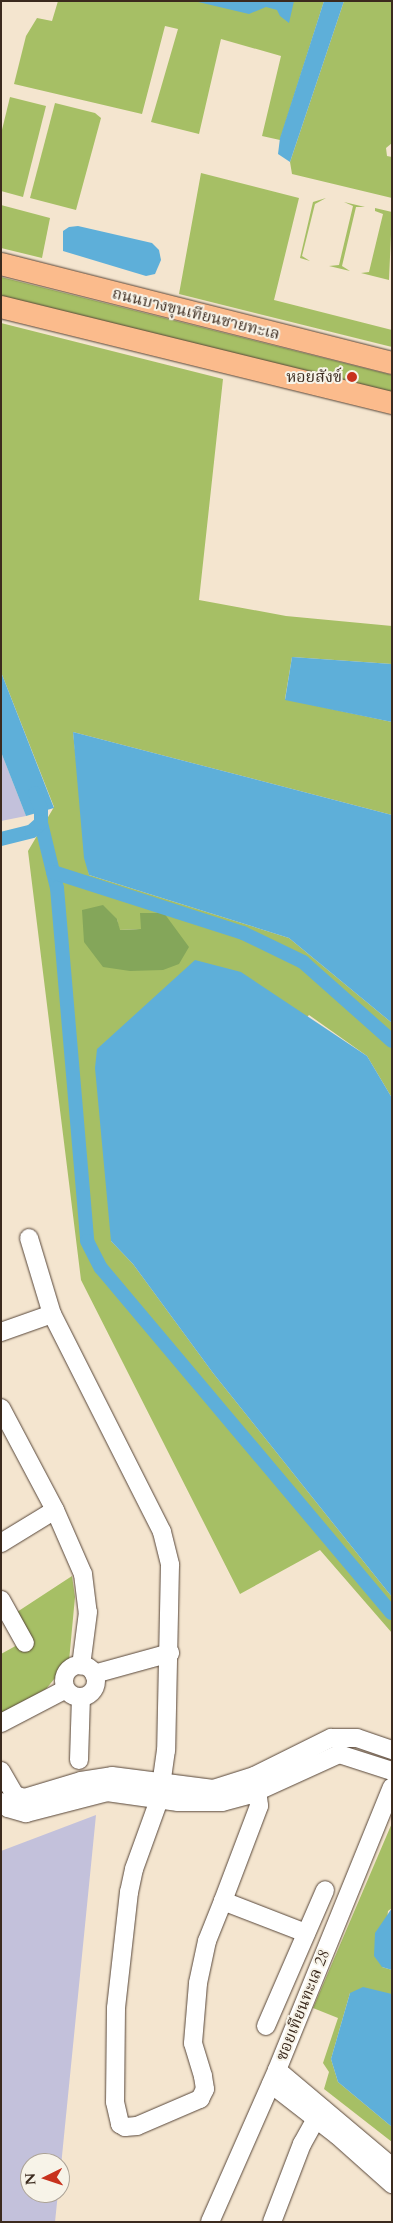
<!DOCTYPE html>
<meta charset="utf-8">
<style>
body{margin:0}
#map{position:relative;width:393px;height:2223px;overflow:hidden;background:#f4e5cf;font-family:Cardo,"Noto Serif Thai",serif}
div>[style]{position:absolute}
.industrial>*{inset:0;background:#c3c1db}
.green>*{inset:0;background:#a6bf65}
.forest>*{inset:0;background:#84a65a}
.water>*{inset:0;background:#5eafd9}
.canal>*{height:14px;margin:-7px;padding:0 7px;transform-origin:7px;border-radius:7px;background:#5eafd9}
.roads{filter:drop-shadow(0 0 1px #574639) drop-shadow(0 0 1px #574639)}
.minor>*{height:18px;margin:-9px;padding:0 9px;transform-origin:9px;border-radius:9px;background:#fff}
.minor>.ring{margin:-9px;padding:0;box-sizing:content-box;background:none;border:18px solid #fff;border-radius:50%}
.major>*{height:22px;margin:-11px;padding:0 11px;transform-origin:11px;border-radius:11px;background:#fbbb8c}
.dots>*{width:14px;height:14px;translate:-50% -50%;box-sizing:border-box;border:2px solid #f7f3e8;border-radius:50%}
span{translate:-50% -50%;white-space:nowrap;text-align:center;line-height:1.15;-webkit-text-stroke:4px #f7f3e8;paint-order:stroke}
.street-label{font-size:16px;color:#3b2a1e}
.poi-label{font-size:16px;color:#3b2a1e}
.right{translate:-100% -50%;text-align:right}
.frame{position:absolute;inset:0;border:2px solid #3b2a1e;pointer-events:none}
.north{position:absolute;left:20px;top:2153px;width:50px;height:50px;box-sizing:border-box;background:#f7f3e8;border:1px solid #aca397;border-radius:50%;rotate:266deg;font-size:14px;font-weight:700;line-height:20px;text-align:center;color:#3b2a1e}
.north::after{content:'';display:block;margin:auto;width:18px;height:22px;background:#c8321e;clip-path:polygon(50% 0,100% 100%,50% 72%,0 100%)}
</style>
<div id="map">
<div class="industrial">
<div style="clip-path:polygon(1px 752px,26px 816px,1px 821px)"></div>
<div style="clip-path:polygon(96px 1815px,60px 2176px,60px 2163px,30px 2163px,30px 2193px,58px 2193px,55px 2222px,1px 2222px,1px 1851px)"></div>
</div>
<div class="green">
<div style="clip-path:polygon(58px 1px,324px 1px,280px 140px,262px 136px,281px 56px,221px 39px,199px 134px,151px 122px,178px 29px,165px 26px,142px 114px,14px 84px,26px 36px,37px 18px,52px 21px)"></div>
<div style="clip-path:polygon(344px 1px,392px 1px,392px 143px,386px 148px,387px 156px,392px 157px,392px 198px,292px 174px,290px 162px)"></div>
<div style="clip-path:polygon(10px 97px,46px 106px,23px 197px,1px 191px,1px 134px)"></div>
<div style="clip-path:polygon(55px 103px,95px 113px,101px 118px,76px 210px,30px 198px)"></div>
<div style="clip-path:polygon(201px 173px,299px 198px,274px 300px,392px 330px,392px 347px,179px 294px)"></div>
<div style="clip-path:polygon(326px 198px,315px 204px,302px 256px,310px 261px,300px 258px,313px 202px)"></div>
<div style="clip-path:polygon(344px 202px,365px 207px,356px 207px,342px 266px,350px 271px,329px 266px,339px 265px,353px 206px)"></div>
<div style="clip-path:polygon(1px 205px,50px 218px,42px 258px,1px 248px)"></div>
<div style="clip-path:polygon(375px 208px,392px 212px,389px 280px,361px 273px,369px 272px,383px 214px,375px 211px)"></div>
<div style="clip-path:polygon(1px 277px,392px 375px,392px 397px,1px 298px)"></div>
<div style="clip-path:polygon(evenodd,1px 323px,223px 379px,199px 600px,286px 616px,392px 626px,392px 664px,292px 657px,285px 699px,392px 722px,392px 815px,73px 732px,89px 875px,289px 938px,392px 1023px,392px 1098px,367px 1056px,309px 1015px,111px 1241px,133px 1264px,213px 1373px,392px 1597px,392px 1633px,320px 1550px,240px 1594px,81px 1280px,28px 851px,54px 807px,1px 672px,1px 323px,117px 919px,119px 930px,141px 929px,84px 942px,117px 919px)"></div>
<div style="clip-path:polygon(72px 1576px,75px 1597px,69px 1661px,46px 1689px,1px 1713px,1px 1654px,30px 1638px,17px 1612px)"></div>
<div style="clip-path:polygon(392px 1823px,392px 1908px,388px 1911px,382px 1967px,392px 1970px,392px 1994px,350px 1993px,331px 2059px,338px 2082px,392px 2127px,392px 2142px,324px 2089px,329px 2072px,323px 2063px,338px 2018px,313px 2008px)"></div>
</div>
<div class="forest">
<div style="clip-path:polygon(103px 905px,117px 919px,120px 930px,141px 929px,140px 913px,164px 913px,189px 947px,179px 964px,163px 970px,130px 971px,103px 967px,84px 942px,82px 910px)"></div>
</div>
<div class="water">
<div style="clip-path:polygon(194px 1px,294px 1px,289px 23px,280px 16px,277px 10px,266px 7px,249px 14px)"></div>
<div style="clip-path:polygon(324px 1px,344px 1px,290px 162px,278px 154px,280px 138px)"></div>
<div style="clip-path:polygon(78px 226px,152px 243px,159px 250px,161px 260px,155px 274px,146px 276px,63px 251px,63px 231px,69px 227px)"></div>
<div style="clip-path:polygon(292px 657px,392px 664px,392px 722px,285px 700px)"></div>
<div style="clip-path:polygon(1px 672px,54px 808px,26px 816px,1px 752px)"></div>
<div style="clip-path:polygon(73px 732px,392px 815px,392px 1023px,289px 938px,89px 875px,84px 858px)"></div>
<div style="clip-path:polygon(195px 960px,241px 972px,367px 1056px,392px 1098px,392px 1597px,213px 1373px,133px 1264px,111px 1241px,95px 1068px,97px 1049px)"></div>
<div style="clip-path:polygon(392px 1908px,392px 1970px,382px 1967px,374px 1956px,375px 1933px)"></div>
<div style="clip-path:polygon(363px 1987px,392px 1994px,392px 2127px,338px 2082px,331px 2059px,350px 1993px)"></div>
</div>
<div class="canal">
<div style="left:41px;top:823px;width:67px;rotate:76.2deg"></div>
<div style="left:57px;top:888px;width:354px;rotate:85.1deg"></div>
<div style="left:87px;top:1241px;width:30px;rotate:63deg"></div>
<div style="left:101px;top:1268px;width:451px;rotate:49.9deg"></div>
<div style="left:1px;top:839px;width:32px;rotate:-14deg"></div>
<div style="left:32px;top:831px;width:12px;rotate:-42deg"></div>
<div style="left:41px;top:823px;width:14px;rotate:-90deg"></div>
<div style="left:41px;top:809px;width:17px;rotate:-111deg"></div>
<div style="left:53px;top:872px;width:200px;rotate:17.8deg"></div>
<div style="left:243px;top:933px;width:67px;rotate:25.8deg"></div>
<div style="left:303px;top:962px;width:119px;rotate:41.6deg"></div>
</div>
<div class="roads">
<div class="minor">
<div style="left:29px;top:1238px;width:79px;rotate:73.2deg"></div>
<div style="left:52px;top:1314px;width:244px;rotate:63.2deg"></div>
<div style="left:162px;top:1532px;width:34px;rotate:76deg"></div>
<div style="left:170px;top:1565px;width:185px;rotate:91.2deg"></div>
<div style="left:166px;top:1750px;width:50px;rotate:98deg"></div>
<div style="left:159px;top:1800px;width:73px;rotate:109.9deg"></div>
<div style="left:134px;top:1869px;width:24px;rotate:102deg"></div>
<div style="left:129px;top:1892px;width:117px;rotate:96.4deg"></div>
<div style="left:116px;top:2008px;width:94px;rotate:90.6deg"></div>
<div style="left:115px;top:2102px;width:23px;rotate:77deg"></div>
<div style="left:120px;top:2124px;width:6px;rotate:31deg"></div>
<div style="left:125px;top:2127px;width:12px;rotate:-5deg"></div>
<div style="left:137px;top:2126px;width:69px;rotate:-23.2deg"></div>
<div style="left:200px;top:2099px;width:11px;rotate:-63deg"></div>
<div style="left:205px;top:2089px;width:13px;rotate:-99deg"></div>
<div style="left:203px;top:2076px;width:34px;rotate:-107deg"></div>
<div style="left:193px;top:2043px;width:60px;rotate:-85.2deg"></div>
<div style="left:198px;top:1983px;width:43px;rotate:-77.9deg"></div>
<div style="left:207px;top:1941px;width:43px;rotate:-68.2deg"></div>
<div style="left:1px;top:1332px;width:54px;rotate:-19.4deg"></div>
<div style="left:1px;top:1408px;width:115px;rotate:62.1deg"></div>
<div style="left:55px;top:1510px;width:70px;rotate:66.4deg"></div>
<div style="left:83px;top:1574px;width:38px;rotate:83deg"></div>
<div style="left:88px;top:1612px;width:54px;rotate:97.4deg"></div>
<div style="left:1px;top:1543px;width:63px;rotate:-31.4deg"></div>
<div style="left:1px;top:1600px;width:49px;rotate:60.8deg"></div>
<div class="ring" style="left:64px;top:1665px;width:14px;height:14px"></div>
<div style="left:94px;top:1674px;width:79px;rotate:-15.4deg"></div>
<div style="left:1px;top:1723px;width:73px;rotate:-27.6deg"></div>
<div style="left:79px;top:1760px;width:63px;rotate:-88.2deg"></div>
<div style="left:1px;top:1771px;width:28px;rotate:60deg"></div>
<div style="left:15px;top:1795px;width:9px;rotate:18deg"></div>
<div style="left:24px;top:1798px;width:59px;rotate:-16.6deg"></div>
<div style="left:81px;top:1781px;width:31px;rotate:-9deg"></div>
<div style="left:112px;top:1776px;width:102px;rotate:7.3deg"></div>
<div style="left:213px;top:1789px;width:43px;rotate:-17.6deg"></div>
<div style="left:254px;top:1776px;width:86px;rotate:-26.3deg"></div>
<div style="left:331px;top:1738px;width:26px"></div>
<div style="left:357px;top:1738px;width:37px;rotate:19deg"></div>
<div style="left:256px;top:1781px;width:25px;rotate:83deg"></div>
<div style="left:259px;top:1806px;width:102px;rotate:110.8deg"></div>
<div style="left:223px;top:1901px;width:89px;rotate:21.1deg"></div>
<div style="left:1px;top:1802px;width:9px;rotate:41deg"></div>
<div style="left:8px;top:1808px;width:19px;rotate:16deg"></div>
<div style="left:26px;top:1813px;width:84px;rotate:-14.5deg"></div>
<div style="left:107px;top:1792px;width:72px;rotate:8deg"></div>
<div style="left:178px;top:1802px;width:44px"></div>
<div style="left:222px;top:1802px;width:28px;rotate:-15deg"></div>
<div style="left:249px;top:1795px;width:99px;rotate:-24.5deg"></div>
<div style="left:339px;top:1754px;width:56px;rotate:17.8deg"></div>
<div style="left:266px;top:2026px;width:148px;rotate:-66.5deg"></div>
<div style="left:277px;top:2070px;width:150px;rotate:40.1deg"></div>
<div style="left:271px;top:2084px;width:83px;rotate:37.7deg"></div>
<div style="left:337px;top:2135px;width:74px;rotate:41.7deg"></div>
<div style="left:210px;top:2222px;width:166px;rotate:-66.2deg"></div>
<div style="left:277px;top:2070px;width:305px;rotate:-67.9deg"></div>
<div style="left:272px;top:2222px;width:84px;rotate:-69deg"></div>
<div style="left:302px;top:2144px;width:41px;rotate:-60.9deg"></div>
</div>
<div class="major">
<div style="left:1px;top:264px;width:403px;rotate:14.2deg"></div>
<div style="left:1px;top:307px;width:403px;rotate:13.8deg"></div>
</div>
</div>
<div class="dots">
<div style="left:352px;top:377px;background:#c8321e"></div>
</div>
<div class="street-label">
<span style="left:196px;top:314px;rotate:14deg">ถนนบางขุนเทียนชายทะเล</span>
<span style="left:303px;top:2005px;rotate:-68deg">ซอยเทียนทะเล 28</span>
</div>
<div class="poi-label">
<span class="right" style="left:342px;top:377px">หอยสังข์</span>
</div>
<div class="frame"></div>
<div class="north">N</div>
</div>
